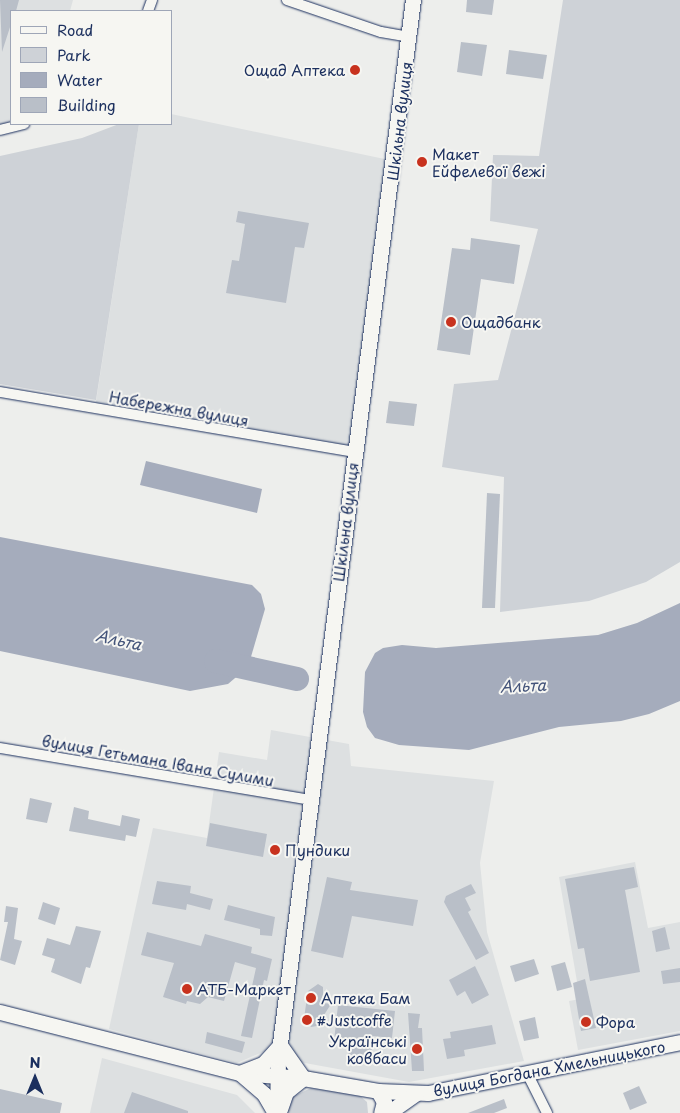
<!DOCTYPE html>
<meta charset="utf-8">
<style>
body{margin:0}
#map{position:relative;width:680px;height:1113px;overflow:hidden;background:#edeeec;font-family:"Playpen Sans",sans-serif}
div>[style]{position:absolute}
.built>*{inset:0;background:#dde0e1}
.green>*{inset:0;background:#ced2d7}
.water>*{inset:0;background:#a5acbc}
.river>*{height:24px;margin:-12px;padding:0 12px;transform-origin:12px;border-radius:12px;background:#a5acbc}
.building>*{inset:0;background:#b9bfc8}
.roads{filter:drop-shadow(0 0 1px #1b2f5e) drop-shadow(0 0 1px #1b2f5e)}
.street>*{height:10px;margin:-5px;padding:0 5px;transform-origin:5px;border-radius:5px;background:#f6f6f2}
.secondary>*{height:15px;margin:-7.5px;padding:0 7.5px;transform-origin:7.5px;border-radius:7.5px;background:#f6f6f2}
.dots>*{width:14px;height:14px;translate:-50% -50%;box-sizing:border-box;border:2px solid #f6f6f2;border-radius:50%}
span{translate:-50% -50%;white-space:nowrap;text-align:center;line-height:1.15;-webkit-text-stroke:4px #f6f6f2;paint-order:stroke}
.poi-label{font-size:15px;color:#1b2f5e}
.right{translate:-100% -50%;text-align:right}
.left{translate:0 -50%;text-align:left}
.street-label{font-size:15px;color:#1b2f5e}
.water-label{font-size:16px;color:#44547a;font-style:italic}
.legend{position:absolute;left:10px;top:10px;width:162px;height:115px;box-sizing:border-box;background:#f6f6f2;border:1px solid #9ea6b7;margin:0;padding:6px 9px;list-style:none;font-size:15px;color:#1b2f5e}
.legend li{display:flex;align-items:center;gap:10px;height:25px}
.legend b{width:25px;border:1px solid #9ea6b7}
.north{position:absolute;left:10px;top:1053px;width:50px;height:50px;-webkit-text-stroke:4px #f6f6f2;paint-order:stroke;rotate:0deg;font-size:14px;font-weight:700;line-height:20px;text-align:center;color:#1b2f5e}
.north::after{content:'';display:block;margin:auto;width:18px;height:22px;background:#1b2f5e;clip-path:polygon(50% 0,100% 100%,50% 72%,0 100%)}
</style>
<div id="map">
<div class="built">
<div style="clip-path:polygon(0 0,73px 0,70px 11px,11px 11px,11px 124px,0 130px)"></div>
<div style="clip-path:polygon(171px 114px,394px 161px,353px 452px,95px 408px,139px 124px,171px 124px)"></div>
<div style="clip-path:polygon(271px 730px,349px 744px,351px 766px,494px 781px,480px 863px,487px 932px,524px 1061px,409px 1082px,294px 1061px,286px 1046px,299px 870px,272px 1048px,237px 1063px,109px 1029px,153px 828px,207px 838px,219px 752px,267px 760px)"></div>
<div style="clip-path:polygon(635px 862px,648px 928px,680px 922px,680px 1031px,578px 1050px,569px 1001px,580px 999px,559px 877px)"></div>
<div style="clip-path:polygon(102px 1058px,237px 1095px,255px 1113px,90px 1113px)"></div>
</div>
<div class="green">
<div style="clip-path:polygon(563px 0,680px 0,680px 562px,646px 582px,589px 601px,500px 612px,504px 477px,442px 467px,454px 384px,498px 380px,538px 229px,490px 221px,493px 155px,539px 156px)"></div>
<div style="clip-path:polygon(119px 124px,139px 124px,96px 400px,0 384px,0 156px,82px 138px)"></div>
<div style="clip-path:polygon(311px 1088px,360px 1096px,367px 1102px,368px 1113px,287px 1113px,292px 1097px)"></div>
</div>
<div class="water">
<div style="clip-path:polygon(146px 461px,262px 489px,257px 513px,140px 485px)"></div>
<div style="clip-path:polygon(0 537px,252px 585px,261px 594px,265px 609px,248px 667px,228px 684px,190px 691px,0 651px)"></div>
<div style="clip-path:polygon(680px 603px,680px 701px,649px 714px,621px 721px,559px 727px,469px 750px,399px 745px,375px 738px,367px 727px,363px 712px,365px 672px,375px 653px,383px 648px,402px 645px,436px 648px,598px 635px,637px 623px)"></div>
</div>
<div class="river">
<div style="left:216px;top:661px;width:83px;rotate:12.5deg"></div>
</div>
<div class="building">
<div style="clip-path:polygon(0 0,19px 0,16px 11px,11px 11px,11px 24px,2px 52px)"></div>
<div style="clip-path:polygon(467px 0,494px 0,492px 15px,466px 12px)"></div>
<div style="clip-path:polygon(461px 42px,487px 45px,482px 76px,457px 72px)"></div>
<div style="clip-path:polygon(509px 50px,547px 55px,543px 79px,506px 74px)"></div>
<div style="clip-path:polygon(238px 211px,309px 223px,304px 248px,295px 247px,286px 303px,226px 293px,232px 260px,239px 261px,245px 224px,236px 222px)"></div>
<div style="clip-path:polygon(471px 238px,520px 245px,514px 284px,481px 279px,470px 355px,437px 350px,452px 248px,470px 250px)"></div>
<div style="clip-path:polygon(389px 401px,417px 404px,414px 426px,386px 423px)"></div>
<div style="clip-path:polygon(487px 493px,500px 494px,495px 608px,482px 608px)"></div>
<div style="clip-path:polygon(30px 798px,52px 803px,47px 823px,26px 819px)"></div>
<div style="clip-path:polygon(74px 807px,89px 811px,88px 819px,120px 826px,122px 815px,140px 819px,136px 837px,126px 835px,125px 841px,69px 831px)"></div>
<div style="clip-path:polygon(210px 823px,267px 834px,263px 857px,206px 846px)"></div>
<div style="clip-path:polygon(634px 867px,638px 887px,625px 890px,640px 972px,590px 981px,584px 948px,578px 949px,565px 879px)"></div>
<div style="clip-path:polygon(327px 877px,352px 882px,350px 890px,418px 900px,413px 926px,352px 916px,343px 958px,311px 951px)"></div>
<div style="clip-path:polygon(157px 881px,191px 886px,190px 893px,213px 899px,210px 910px,187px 904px,186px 910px,152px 904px)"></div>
<div style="clip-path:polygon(471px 884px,476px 893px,465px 898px,471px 910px,468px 912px,489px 953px,476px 960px,444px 902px,446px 896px)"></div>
<div style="clip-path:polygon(43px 902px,60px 908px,55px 925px,38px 919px)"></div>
<div style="clip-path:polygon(228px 905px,275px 917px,272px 936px,260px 935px,260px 929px,224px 920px)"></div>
<div style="clip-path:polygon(6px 906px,18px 908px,14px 939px,22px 941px,15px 965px,0 960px,8px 922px,4px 922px)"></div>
<div style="clip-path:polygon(76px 926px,101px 931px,90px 968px,86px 967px,81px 984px,51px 972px,55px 959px,42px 955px,47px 938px,70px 945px)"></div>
<div style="clip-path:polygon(665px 927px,670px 949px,656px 952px,652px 931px)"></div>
<div style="clip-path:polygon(147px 932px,201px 946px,205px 934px,252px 947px,251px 953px,272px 959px,267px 981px,264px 980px,252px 1038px,241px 1036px,256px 968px,235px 962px,224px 1001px,208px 997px,200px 1004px,187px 1001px,186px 1004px,163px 997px,174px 963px,141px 955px)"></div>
<div style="clip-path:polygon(534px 959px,539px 974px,515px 982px,510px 966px)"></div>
<div style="clip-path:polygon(565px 962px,572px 987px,557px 991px,551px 966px)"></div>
<div style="clip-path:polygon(475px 966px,489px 995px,472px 1004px,465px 991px,457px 996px,449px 980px)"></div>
<div style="clip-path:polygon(680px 968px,680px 982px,663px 984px,661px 971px)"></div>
<div style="clip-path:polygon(585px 979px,596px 1028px,581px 1031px,573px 983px)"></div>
<div style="clip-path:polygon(318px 984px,323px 987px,323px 1003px,331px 1004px,317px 1026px,311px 1027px,304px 1018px,308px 991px)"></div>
<div style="clip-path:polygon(338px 1005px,395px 1011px,392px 1038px,373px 1036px,371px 1059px,348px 1056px,349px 1042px,334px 1041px)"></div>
<div style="clip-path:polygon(408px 1013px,420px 1014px,418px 1028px,422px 1028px,424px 1071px,412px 1071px)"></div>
<div style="clip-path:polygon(535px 1017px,539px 1038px,524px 1041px,519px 1021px)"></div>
<div style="clip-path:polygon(492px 1025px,496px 1044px,464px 1050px,465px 1056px,447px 1059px,443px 1039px,451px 1038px,450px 1032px)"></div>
<div style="clip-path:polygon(207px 1032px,245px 1042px,242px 1053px,205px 1043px)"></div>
<div style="clip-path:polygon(639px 1086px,647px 1103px,630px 1110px,623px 1093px)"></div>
<div style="clip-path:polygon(0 1089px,62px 1103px,60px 1113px,0 1113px)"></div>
<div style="clip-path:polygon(132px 1092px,188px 1111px,188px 1113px,124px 1113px)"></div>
<div style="clip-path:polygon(504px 1099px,507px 1108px,494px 1113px,468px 1113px)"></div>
</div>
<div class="roads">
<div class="street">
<div style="left:287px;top:0;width:99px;rotate:18.8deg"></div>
<div style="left:381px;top:32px;width:27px;rotate:10deg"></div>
<div style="left:148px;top:11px;width:12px;rotate:-70deg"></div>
<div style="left:0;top:130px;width:25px;rotate:-14deg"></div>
<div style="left:0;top:392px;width:358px;rotate:9.6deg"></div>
<div style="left:0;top:748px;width:314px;rotate:9.5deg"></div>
<div style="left:527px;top:1073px;width:45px;rotate:63.4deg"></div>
</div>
<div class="secondary">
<div style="left:0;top:1012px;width:248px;rotate:14.3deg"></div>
<div style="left:240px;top:1073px;width:63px;rotate:4.5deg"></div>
<div style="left:280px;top:1045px;width:40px;rotate:55.1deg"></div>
<div style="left:242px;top:1072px;width:22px;rotate:-21deg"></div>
<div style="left:263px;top:1064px;width:24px;rotate:-48deg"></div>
<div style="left:241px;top:1074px;width:30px;rotate:41deg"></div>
<div style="left:264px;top:1094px;width:22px;rotate:60deg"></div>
<div style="left:378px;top:1091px;width:50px;rotate:2.3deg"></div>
<div style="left:428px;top:1093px;width:257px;rotate:-11.4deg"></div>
<div style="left:280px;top:1109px;width:18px;rotate:-71deg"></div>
<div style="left:286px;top:1092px;width:22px;rotate:-39deg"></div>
<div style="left:303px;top:1078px;width:76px;rotate:9.8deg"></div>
<div style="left:378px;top:1091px;width:13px;rotate:61deg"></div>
<div style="left:384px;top:1102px;width:11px;rotate:105deg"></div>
<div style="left:277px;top:1113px;width:54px;rotate:-88.9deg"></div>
<div style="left:278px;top:1059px;width:1068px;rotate:-82.74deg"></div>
<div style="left:388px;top:1113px;width:35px;rotate:-35deg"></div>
</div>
</div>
<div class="dots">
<div style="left:355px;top:70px;background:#c8321e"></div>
<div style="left:422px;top:162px;background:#c8321e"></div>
<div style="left:451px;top:322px;background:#c8321e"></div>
<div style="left:275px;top:850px;background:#c8321e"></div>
<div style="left:187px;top:989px;background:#c8321e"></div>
<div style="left:311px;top:998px;background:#c8321e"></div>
<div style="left:307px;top:1020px;background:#c8321e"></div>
<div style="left:586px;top:1022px;background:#c8321e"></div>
<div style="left:417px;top:1049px;background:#c8321e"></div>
</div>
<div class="poi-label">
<span class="right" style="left:345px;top:70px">Ощад Аптека</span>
<span class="left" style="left:432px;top:162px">Макет<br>Ейфелевої вежі</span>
<span class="left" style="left:461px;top:322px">Ощадбанк</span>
<span class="left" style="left:285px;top:850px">Пундики</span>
<span class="left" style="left:197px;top:989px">АТБ-Маркет</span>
<span class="left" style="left:321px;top:998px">Аптека Бам</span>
<span class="left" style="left:317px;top:1020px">#Justcoffe</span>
<span class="left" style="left:596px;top:1022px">Фора</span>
<span class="right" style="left:407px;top:1049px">Українські<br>ковбаси</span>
</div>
<div class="street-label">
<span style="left:399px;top:121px;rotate:-83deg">Шкільна вулиця</span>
<span style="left:179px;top:408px;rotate:10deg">Набережна вулиця</span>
<span style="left:345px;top:522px;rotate:-83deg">Шкільна вулиця</span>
<span style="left:158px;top:760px;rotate:10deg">вулиця Гетьмана Івана Сулими</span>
<span style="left:549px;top:1068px;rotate:-11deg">вулиця Богдана Хмельницького</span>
</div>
<div class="water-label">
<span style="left:119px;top:639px;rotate:13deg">Альта</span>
<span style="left:523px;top:685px;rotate:-2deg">Альта</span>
</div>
<ul class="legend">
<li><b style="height:6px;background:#f6f6f2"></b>Road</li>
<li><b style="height:14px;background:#ced2d7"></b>Park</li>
<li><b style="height:14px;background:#a5acbc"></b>Water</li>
<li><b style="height:14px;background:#b9bfc8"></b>Building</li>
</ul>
<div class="north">N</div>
</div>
